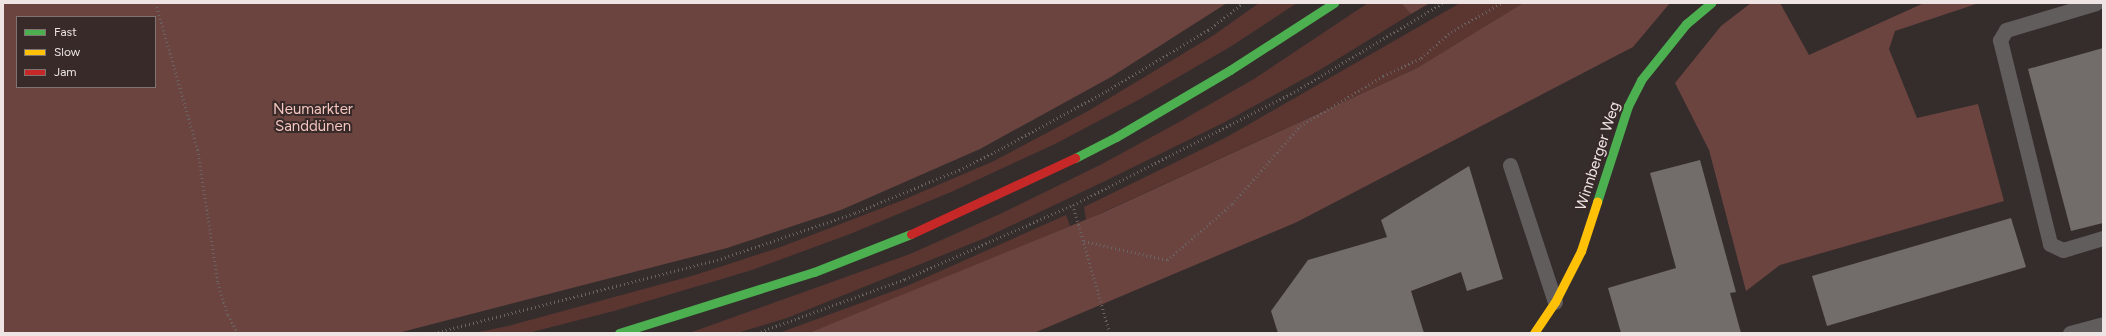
<!DOCTYPE html>
<meta charset="utf-8">
<style>
body{margin:0}
#map{position:relative;width:2106px;height:336px;overflow:hidden;background:#342d2c;font-family:Figtree,sans-serif}
div>[style]{position:absolute}
.green>*{inset:0;background:#5b3631}
.forest>*{inset:0;background:#6b433f}
.building>*{inset:0;background:#726c6b}
.path>*{height:2.5px;margin-top:-1.25px;transform-origin:0;background:repeating-linear-gradient(90deg,#696362 0 1px,transparent 0 4px)}
.lane>*{height:15px;margin:-7.5px;padding:0 7.5px;transform-origin:7.5px;border-radius:7.5px;background:#625d5d}
.fast>*{height:9px;margin:-4.5px;padding:0 4.5px;transform-origin:4.5px;border-radius:4.5px;background:#4caf50}
.slow>*{height:9px;margin:-4.5px;padding:0 4.5px;transform-origin:4.5px;border-radius:4.5px;background:#ffc107}
.jam>*{height:9px;margin:-4.5px;padding:0 4.5px;transform-origin:4.5px;border-radius:4.5px;background:#c62828}
span{translate:-50% -50%;white-space:nowrap;text-align:center;line-height:1.15;-webkit-text-stroke:4px #372a29;paint-order:stroke}
.park-label{font-size:15px;color:#f5c5bf}
.street-label{font-size:15px;color:#ede4e3}
.frame{position:absolute;inset:0;border:4px solid #ede4e3;pointer-events:none}
.legend{position:absolute;left:16px;top:16px;width:140px;height:72px;box-sizing:border-box;background:#372a29;border:1px solid #807473;margin:0;padding:5px 7px;list-style:none;font-size:12px;color:#ede4e3}
.legend li{display:flex;align-items:center;gap:8px;height:20px}
.legend b{width:20px;border:1px solid #807473}
</style>
<div id="map">
<div class="green">
<div style="clip-path:polygon(1259px 3px,1297px 3px,1230px 47px,1142px 98px,1055px 144px,951px 192px,850px 234px,752px 270px,614px 311px,528px 333px,474px 333px,508px 326px,695px 275px,778px 248px,903px 200px,994px 161px,1088px 111px,1214px 35px)"></div>
<div style="clip-path:polygon(1368px 3px,1401px 3px,1411px 14px,1318px 71px,1223px 123px,1103px 182px,985px 238px,787px 318px,737px 333px,689px 333px,910px 254px,1000px 214px,1102px 164px,1179px 122px,1254px 79px)"></div>
<div style="clip-path:polygon(1460px 3px,1523px 3px,1417px 68px,1086px 220px,1084px 207px,1225px 138px)"></div>
<div style="clip-path:polygon(1066px 215px,1070px 226px,922px 289px,809px 333px,779px 333px,907px 286px)"></div>
</div>
<div class="forest">
<div style="clip-path:polygon(evenodd,3px 3px,1227px 3px,1111px 77px,980px 149px,841px 210px,727px 248px,398px 333px,3px 333px,3px 3px,17px 17px,155px 17px,155px 87px,17px 87px,17px 17px)"></div>
<div style="clip-path:polygon(1401px 3px,1430px 3px,1411px 14px)"></div>
<div style="clip-path:polygon(1523px 3px,1670px 3px,1633px 47px,1297px 222px,1034px 333px,809px 333px,1102px 213px,1417px 68px)"></div>
<div style="clip-path:polygon(1751px 3px,1780px 3px,1809px 55px,1924px 3px,1979px 3px,1895px 31px,1889px 49px,1917px 118px,1978px 104px,2004px 201px,1780px 265px,1746px 291px,1709px 150px,1675px 83px,1721px 26px)"></div>
</div>
<div class="building">
<div style="clip-path:polygon(2103px 48px,2103px 223px,2071px 231px,2028px 69px)"></div>
<div style="clip-path:polygon(1700px 160px,1736px 292px,1730px 293px,1741px 333px,1621px 333px,1608px 288px,1676px 268px,1650px 173px)"></div>
<div style="clip-path:polygon(1469px 166px,1503px 279px,1467px 291px,1461px 272px,1411px 291px,1424px 333px,1278px 333px,1271px 311px,1308px 260px,1387px 237px,1381px 220px)"></div>
<div style="clip-path:polygon(2011px 218px,2026px 267px,1827px 326px,1812px 276px)"></div>
</div>
<div class="path">
<div style="left:156px;top:3px;width:153px;rotate:74.1deg"></div>
<div style="left:198px;top:150px;width:134px;rotate:81.4deg"></div>
<div style="left:218px;top:283px;width:34px;rotate:73deg"></div>
<div style="left:228px;top:315px;width:21px;rotate:61deg"></div>
<div style="left:1073px;top:205px;width:133px;rotate:73.9deg"></div>
<div style="left:1084px;top:241px;width:85px;rotate:12.9deg"></div>
<div style="left:1167px;top:260px;width:86px;rotate:-40.7deg"></div>
<div style="left:1232px;top:204px;width:103px;rotate:-48.9deg"></div>
<div style="left:1300px;top:126px;width:97px;rotate:-31.1deg"></div>
<div style="left:1383px;top:76px;width:42px;rotate:-25.3deg"></div>
<div style="left:1421px;top:58px;width:40px;rotate:-41deg"></div>
<div style="left:1451px;top:32px;width:58px;rotate:-30.1deg"></div>
<div style="left:434px;top:333px;width:292px;rotate:-14.5deg"></div>
<div style="left:717px;top:260px;width:146px;rotate:-18.8deg"></div>
<div style="left:855px;top:213px;width:113px;rotate:-22.5deg"></div>
<div style="left:959px;top:170px;width:51px;rotate:-27.1deg"></div>
<div style="left:1004px;top:147px;width:119px;rotate:-28.7deg"></div>
<div style="left:1108px;top:90px;width:117px;rotate:-31deg"></div>
<div style="left:1208px;top:30px;width:44px;rotate:-37.6deg"></div>
<div style="left:757px;top:333px;width:158px;rotate:-20deg"></div>
<div style="left:905px;top:279px;width:184px;rotate:-23.8deg"></div>
<div style="left:1073px;top:205px;width:248px;rotate:-27.1deg"></div>
<div style="left:1294px;top:92px;width:174px;rotate:-30.9deg"></div>
</div>
<div class="lane">
<div style="left:2096px;top:3px;width:94px;rotate:163.3deg"></div>
<div style="left:2006px;top:30px;width:12px;rotate:121deg"></div>
<div style="left:2000px;top:40px;width:210px;rotate:76.2deg"></div>
<div style="left:2050px;top:244px;width:14px;rotate:25deg"></div>
<div style="left:2063px;top:250px;width:42px;rotate:-16.7deg"></div>
<div style="left:1510px;top:165px;width:144px;rotate:71.8deg"></div>
<div style="left:2070px;top:333px;width:34px;rotate:-15deg"></div>
</div>
<div class="fast">
<div style="left:1075px;top:158px;width:46px;rotate:-27.1deg"></div>
<div style="left:1116px;top:137px;width:132px;rotate:-30.4deg"></div>
<div style="left:1230px;top:70px;width:124px;rotate:-32.8deg"></div>
<div style="left:1597px;top:202px;width:101px;rotate:-72.1deg"></div>
<div style="left:1628px;top:106px;width:29px;rotate:-63deg"></div>
<div style="left:1641px;top:80px;width:72px;rotate:-51.2deg"></div>
<div style="left:1686px;top:24px;width:33px;rotate:-40deg"></div>
<div style="left:619px;top:333px;width:204px;rotate:-17.4deg"></div>
<div style="left:814px;top:272px;width:104px;rotate:-21.4deg"></div>
</div>
<div class="slow">
<div style="left:1534px;top:333px;width:37px;rotate:-56deg"></div>
<div style="left:1555px;top:302px;width:57px;rotate:-63deg"></div>
<div style="left:1581px;top:251px;width:52px;rotate:-71.9deg"></div>
</div>
<div class="jam">
<div style="left:911px;top:234px;width:181px;rotate:-24.9deg"></div>
</div>
<div class="park-label">
<span style="left:313px;top:118px">Neumarkter<br>Sanddünen</span>
</div>
<div class="street-label">
<span style="left:1598px;top:156px;rotate:-72deg">Winnberger Weg</span>
</div>
<div class="frame"></div>
<ul class="legend">
<li><b style="height:5px;background:#4caf50"></b>Fast</li>
<li><b style="height:5px;background:#ffc107"></b>Slow</li>
<li><b style="height:5px;background:#c62828"></b>Jam</li>
</ul>
</div>
